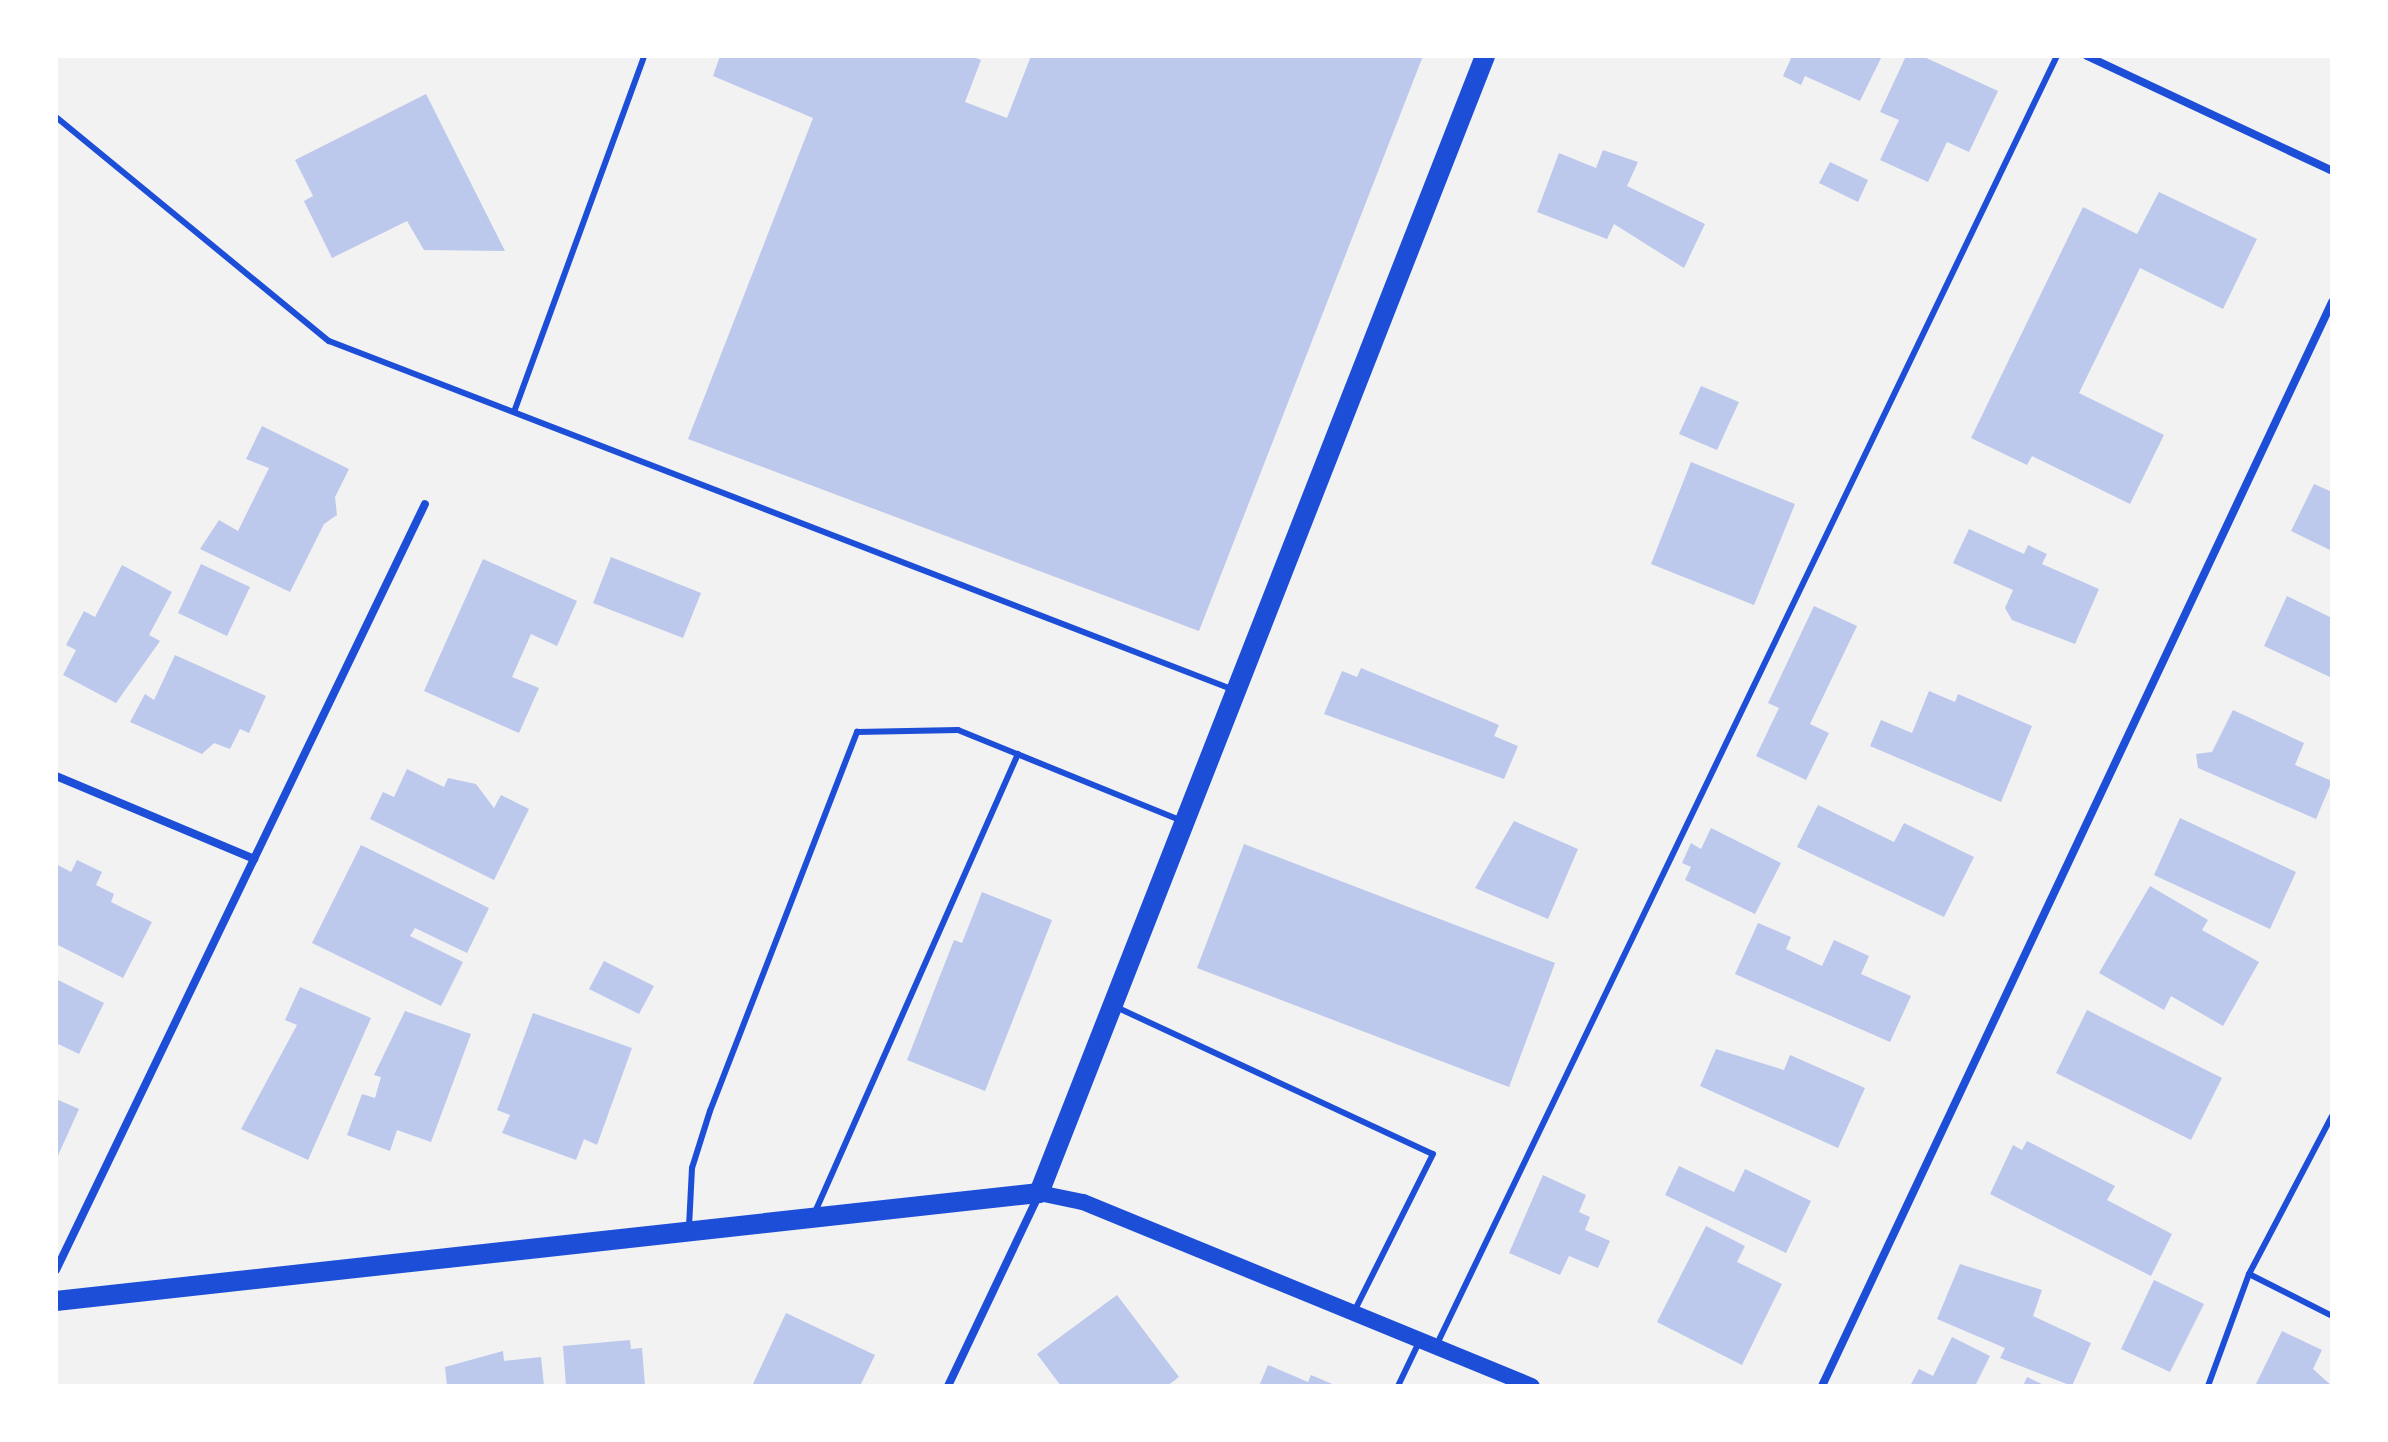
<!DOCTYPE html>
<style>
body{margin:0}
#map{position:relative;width:2388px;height:1442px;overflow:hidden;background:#f2f2f2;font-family:Helvetica,sans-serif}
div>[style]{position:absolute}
.building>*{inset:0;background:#bdc9ec}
.service>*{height:6px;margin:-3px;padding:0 3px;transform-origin:3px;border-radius:3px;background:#1d4ed8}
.minor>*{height:8px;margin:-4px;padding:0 4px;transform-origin:4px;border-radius:4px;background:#1d4ed8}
.secondary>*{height:16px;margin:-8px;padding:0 8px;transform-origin:8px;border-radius:8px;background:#1d4ed8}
.primary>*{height:20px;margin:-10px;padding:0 10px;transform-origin:10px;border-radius:10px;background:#1d4ed8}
span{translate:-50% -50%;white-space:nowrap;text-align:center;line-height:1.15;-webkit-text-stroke:8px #fff;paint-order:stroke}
.frame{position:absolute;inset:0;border:58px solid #fff;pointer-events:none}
</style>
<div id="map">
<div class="building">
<div style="clip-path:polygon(720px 56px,971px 56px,981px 60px,965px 102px,1007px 118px,1031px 56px,1423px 56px,1199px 631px,688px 439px,813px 118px,713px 76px)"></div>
<div style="clip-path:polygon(1792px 56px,1809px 57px,1882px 56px,1860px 101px,1805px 76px,1801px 85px,1783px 76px)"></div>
<div style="clip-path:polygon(1906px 56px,1922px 56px,1998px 91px,1969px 152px,1947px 142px,1928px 182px,1880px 160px,1899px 120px,1880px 112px)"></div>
<div style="clip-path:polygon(426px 94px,505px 251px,424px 250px,407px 221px,332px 258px,304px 201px,313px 196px,295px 160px)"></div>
<div style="clip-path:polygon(1603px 150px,1638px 162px,1627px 186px,1705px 224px,1684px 268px,1614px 224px,1607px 239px,1537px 212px,1559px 153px,1596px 168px)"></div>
<div style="clip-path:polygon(1830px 162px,1868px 180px,1858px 202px,1819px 183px)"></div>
<div style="clip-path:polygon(2159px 192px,2257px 239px,2223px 309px,2140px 268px,2079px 393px,2164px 435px,2130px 504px,2032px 456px,2027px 465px,1971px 438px,2083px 207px,2137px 234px)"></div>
<div style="clip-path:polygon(1701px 386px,1739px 402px,1717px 450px,1679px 434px)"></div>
<div style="clip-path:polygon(262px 426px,349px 469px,335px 497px,337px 515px,324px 524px,290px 592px,200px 549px,219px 520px,238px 531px,269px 468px,246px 459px)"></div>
<div style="clip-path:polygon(1691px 462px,1795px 504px,1754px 605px,1651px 564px)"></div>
<div style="clip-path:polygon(2314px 484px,2332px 492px,2332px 551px,2291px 531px)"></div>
<div style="clip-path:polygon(1969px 529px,2024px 554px,2028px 545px,2047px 554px,2042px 564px,2099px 589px,2075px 644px,2012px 620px,2005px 608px,2013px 590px,1953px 563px)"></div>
<div style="clip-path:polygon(611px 557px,701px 593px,683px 638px,593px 603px)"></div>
<div style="clip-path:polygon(483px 559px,577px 601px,557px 646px,531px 634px,512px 677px,539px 688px,519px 733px,424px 691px)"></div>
<div style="clip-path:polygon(201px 564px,250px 587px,227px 636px,178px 613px)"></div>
<div style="clip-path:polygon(122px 565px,172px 592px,149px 635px,160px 641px,116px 703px,63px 675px,76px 650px,66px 645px,84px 611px,95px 617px)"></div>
<div style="clip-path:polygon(2287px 596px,2332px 618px,2332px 678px,2264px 646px)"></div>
<div style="clip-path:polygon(1814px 606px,1857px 626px,1810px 724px,1829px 733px,1806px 780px,1756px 756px,1779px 708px,1768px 703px)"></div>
<div style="clip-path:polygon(175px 655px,266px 696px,249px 733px,240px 729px,230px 749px,214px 743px,202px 754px,130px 722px,145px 694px,154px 700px)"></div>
<div style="clip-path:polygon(1361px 668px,1499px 725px,1494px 736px,1518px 746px,1504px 779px,1324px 714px,1342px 671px,1357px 677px)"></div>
<div style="clip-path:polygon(1929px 691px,1955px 702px,1958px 694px,2032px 726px,2001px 802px,1870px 746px,1881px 720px,1912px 733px)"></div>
<div style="clip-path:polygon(2233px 710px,2304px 743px,2295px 765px,2332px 781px,2316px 819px,2198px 768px,2196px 754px,2212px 752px)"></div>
<div style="clip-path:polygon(407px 769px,444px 787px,448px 778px,476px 784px,494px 808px,501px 795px,529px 809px,494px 880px,370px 819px,383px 792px,394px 797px)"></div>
<div style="clip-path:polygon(1818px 805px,1894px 842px,1904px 823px,1974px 857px,1944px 917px,1797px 847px)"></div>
<div style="clip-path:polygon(2180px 818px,2296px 872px,2270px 929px,2154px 875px)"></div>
<div style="clip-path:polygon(1514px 821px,1578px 849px,1548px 919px,1475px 888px)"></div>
<div style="clip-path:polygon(1711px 828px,1781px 863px,1755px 914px,1685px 880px,1691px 867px,1682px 863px,1691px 843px,1701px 849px)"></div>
<div style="clip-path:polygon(1244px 844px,1555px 963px,1509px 1087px,1197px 968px)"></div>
<div style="clip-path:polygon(361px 845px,489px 908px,467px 953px,415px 928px,410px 936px,463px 962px,441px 1006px,312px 943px)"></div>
<div style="clip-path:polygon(77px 860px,102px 872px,96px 885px,114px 894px,111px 902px,152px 922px,123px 978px,56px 944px,56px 864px,71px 872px)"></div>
<div style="clip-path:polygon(2150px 886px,2208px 920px,2202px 930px,2259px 962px,2223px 1026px,2171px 996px,2164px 1010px,2099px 973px)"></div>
<div style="clip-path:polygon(982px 892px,1052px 920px,985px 1091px,907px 1060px,954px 940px,962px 943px)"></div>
<div style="clip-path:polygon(1758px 923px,1791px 937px,1786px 949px,1822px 966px,1834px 940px,1869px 956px,1861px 974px,1911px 996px,1890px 1042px,1735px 974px)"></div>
<div style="clip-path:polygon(604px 961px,654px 986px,639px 1014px,589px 989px)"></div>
<div style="clip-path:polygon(56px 979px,104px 1003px,79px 1054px,56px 1043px)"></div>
<div style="clip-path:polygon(300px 987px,371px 1018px,308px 1160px,241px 1129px,297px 1025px,285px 1020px)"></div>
<div style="clip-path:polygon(2087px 1010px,2222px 1078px,2191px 1140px,2056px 1073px)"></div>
<div style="clip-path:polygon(405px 1011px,471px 1034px,431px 1142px,397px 1130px,390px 1151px,347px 1135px,362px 1094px,375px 1098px,381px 1077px,374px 1075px)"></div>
<div style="clip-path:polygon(533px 1013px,632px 1048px,597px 1145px,584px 1139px,576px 1160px,502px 1133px,510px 1115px,497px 1110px)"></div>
<div style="clip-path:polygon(1716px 1049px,1784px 1070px,1790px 1055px,1865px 1088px,1838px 1148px,1700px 1086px)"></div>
<div style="clip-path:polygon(56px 1099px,79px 1109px,56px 1160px)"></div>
<div style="clip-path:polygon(2027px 1141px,2115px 1186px,2107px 1200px,2172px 1234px,2151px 1276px,1990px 1194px,2013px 1145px,2022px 1150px)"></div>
<div style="clip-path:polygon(1679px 1166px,1734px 1192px,1745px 1169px,1811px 1201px,1786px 1253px,1665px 1195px)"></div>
<div style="clip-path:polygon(1543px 1175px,1586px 1195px,1579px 1212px,1590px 1217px,1585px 1230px,1610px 1241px,1598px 1268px,1569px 1256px,1560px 1275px,1509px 1253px)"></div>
<div style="clip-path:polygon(1706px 1226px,1745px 1246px,1737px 1262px,1782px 1284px,1742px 1365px,1657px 1322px)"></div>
<div style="clip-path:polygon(1960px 1264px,2042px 1290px,2033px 1316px,2091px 1343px,2072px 1386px,2000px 1358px,2005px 1348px,1937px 1319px)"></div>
<div style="clip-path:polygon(2154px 1280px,2204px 1304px,2170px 1372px,2121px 1349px)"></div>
<div style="clip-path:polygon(1117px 1295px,1179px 1377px,1167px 1386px,1061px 1386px,1037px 1354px)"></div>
<div style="clip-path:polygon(786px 1313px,875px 1355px,860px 1386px,752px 1386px)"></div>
<div style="clip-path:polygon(2282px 1331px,2322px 1350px,2313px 1369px,2332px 1386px,2255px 1386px)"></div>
<div style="clip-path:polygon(1952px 1337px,1990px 1356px,1975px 1386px,1910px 1386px,1919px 1369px,1933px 1376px)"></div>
<div style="clip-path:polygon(630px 1340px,631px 1349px,642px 1348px,645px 1386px,566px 1386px,563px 1346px)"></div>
<div style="clip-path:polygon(503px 1351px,504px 1361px,541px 1357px,544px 1386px,447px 1386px,445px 1367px)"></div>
<div style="clip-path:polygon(1268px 1365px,1308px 1382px,1311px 1375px,1337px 1386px,1259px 1386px)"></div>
<div style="clip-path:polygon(2027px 1377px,2046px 1386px,2023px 1386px)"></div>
</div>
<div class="service">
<div style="left:56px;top:117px;width:353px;rotate:39.4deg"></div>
<div style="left:329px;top:341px;width:970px;rotate:21.09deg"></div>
<div style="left:514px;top:412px;width:379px;rotate:-69.9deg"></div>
<div style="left:1116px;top:1007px;width:349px;rotate:24.9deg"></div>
<div style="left:1433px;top:1154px;width:177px;rotate:116.6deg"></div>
<div style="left:815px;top:1212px;width:501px;rotate:-66.1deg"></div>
<div style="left:689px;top:1227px;width:59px;rotate:-87.1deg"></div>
<div style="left:692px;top:1168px;width:60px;rotate:-72.5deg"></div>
<div style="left:710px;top:1111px;width:407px;rotate:-68.8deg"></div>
<div style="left:857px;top:732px;width:101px;rotate:-1.1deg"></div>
<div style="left:958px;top:730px;width:242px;rotate:22.1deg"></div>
<div style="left:2249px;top:1274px;width:93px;rotate:26.8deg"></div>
<div style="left:1437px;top:1344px;width:1429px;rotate:-64.3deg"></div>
<div style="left:1398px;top:1386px;width:51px;rotate:-64.4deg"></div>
<div style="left:2208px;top:1386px;width:119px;rotate:-69.9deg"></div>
<div style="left:2249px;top:1274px;width:178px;rotate:-62.3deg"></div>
</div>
<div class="minor">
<div style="left:2087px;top:56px;width:271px;rotate:25.1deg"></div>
<div style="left:56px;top:776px;width:215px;rotate:22.7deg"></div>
<div style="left:56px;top:1270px;width:850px;rotate:-64.28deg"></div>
<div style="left:948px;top:1386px;width:212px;rotate:-64.6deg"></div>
<div style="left:1822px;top:1386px;width:1198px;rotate:-64.8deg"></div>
</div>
<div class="secondary">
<div style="left:1039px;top:1193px;width:45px;rotate:11.6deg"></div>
<div style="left:1083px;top:1202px;width:485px;rotate:22.3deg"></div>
</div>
<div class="primary">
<div style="left:56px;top:1301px;width:989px;rotate:-6.27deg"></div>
<div style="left:1039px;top:1193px;width:1221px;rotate:-68.58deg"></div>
</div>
<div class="frame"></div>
</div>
